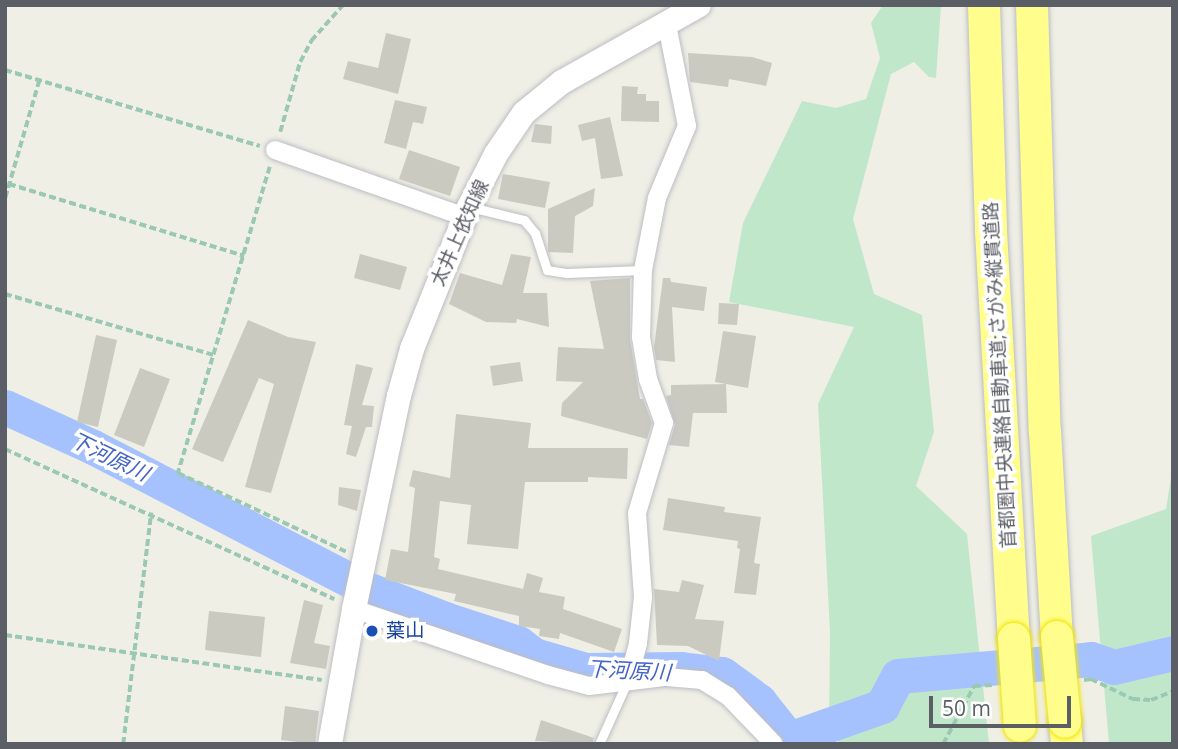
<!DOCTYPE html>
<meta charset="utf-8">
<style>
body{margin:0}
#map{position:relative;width:1178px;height:749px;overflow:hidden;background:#efefe5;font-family:"Open Sans","Noto Sans JP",sans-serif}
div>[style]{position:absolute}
.green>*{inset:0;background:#c1e7ca}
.river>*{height:35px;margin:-17.5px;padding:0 17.5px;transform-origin:17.5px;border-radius:17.5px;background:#a5c2ff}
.building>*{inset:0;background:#cacac1}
.path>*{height:3.5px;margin-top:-1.75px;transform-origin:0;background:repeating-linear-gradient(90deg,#9ac8b3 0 7px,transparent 0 10.5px)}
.roads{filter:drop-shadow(0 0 2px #bcbdc4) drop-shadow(0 0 2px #bcbdc4)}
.service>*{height:9px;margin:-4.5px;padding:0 4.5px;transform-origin:4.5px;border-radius:4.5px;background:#fff}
.minor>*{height:18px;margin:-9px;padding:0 9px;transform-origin:9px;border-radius:9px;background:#fff}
.secondary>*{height:24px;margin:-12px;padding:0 12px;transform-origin:12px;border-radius:12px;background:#fff}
.motorway>*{height:32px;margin:-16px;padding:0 16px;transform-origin:16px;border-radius:16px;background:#fffe8c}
.bridges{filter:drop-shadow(0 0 2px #f4e400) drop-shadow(0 0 2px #f4e400)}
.motorway-bridge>*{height:32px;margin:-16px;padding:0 16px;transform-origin:16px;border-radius:16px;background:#fffe8c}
.dots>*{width:19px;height:19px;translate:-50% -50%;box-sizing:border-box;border:4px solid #fff;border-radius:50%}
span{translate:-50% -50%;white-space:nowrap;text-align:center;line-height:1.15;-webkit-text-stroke:7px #fff;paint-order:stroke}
.street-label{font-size:19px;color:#5c5e66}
.transit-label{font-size:19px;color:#164399}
.left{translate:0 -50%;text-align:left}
.water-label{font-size:21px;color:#4463c6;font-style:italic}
.frame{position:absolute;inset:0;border:7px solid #5c5e66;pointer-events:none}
.scale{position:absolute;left:929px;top:696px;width:142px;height:32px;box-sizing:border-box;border:4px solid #5c5e66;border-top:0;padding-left:9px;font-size:21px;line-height:24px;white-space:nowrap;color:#5c5e66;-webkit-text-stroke:5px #fff;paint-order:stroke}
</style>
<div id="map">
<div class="green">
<div style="clip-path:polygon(883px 5px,941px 5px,936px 78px,929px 77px,914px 62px,891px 74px,853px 219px,874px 294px,922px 315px,934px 432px,916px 486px,967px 534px,989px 744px,841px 744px,829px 733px,830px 632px,818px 404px,854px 327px,729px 302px,743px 223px,802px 101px,836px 108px,866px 99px,880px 58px,871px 23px)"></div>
<div style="clip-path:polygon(1173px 465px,1173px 744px,1109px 744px,1091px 536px,1166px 509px)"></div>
</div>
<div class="river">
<div style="left:5px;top:407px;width:97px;rotate:24.4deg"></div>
<div style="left:93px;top:447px;width:309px;rotate:27.4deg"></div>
<div style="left:367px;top:589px;width:84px;rotate:21deg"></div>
<div style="left:445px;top:619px;width:77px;rotate:18.2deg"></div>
<div style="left:518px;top:643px;width:20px;rotate:37deg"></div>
<div style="left:534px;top:655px;width:54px;rotate:16.1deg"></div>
<div style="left:586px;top:670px;width:95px;rotate:-0.6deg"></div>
<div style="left:681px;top:669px;width:41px;rotate:7deg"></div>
<div style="left:722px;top:674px;width:46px;rotate:36.1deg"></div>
<div style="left:759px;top:701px;width:48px;rotate:51.7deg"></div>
<div style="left:789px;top:739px;width:99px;rotate:-19.5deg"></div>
<div style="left:882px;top:706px;width:34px;rotate:-62deg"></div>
<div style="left:898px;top:676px;width:194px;rotate:-5deg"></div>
<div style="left:1091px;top:659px;width:24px;rotate:19deg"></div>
<div style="left:1114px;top:667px;width:61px;rotate:-13.3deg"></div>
</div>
<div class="building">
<div style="clip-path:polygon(386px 33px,411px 39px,398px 94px,343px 79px,348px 61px,378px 68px)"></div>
<div style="clip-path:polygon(688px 53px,752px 57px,772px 63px,766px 86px,729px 79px,728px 87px,690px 82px)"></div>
<div style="clip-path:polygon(622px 86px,638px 87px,637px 94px,646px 94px,646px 101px,659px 101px,659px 122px,621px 121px)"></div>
<div style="clip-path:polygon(395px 100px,427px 107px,423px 124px,413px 122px,406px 149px,384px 143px)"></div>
<div style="clip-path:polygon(610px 117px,623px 176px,601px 179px,595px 138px,582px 141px,578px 125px)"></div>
<div style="clip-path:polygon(535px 124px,552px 126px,551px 144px,531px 142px)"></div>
<div style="clip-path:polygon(409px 150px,460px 167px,450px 196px,399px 179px)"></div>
<div style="clip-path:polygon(503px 174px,550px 182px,545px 208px,498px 199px)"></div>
<div style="clip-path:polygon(595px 188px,593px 206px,575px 216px,573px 253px,548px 252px,548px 209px)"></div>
<div style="clip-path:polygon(360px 254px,407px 267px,400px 290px,354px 278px)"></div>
<div style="clip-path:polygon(511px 254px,531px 257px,523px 293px,547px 293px,549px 327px,517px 319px,516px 323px,486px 322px,449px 304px,460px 273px,502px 285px)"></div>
<div style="clip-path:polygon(630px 278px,630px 339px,640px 399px,643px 399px,652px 423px,647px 439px,561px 416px,562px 403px,583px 382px,556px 381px,558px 347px,604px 349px,590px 281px)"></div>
<div style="clip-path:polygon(663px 278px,670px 278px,671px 282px,707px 287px,704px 311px,672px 307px,675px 362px,656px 360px,654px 347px)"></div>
<div style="clip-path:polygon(719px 303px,739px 304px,737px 325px,718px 324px)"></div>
<div style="clip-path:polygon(248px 320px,288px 337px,316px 342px,271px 493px,245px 487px,274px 384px,259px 378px,223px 462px,192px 449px)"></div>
<div style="clip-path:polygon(723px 331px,756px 336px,748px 388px,715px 382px)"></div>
<div style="clip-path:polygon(96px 335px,117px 340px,98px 427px,77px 422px)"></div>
<div style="clip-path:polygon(520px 362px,523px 381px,493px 386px,490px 366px)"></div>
<div style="clip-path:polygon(356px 364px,373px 368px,362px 405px,374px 406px,372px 427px,366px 427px,356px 457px,346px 454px,352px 426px,344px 425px)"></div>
<div style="clip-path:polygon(140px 368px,170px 379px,144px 447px,114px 435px)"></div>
<div style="clip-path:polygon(726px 384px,727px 413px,693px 413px,689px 447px,669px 445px,675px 425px,666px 396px,671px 395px,671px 385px)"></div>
<div style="clip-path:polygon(456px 414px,531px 423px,528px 448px,628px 448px,627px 479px,588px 477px,588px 482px,525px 482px,518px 549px,467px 544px,471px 505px,440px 501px,434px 557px,440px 559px,438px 569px,523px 589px,527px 573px,543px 578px,539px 592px,565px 597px,563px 609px,622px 629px,614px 652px,560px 633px,559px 639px,539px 636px,540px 629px,519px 626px,519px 616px,454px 601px,456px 594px,385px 580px,391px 549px,408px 552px,415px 488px,409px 486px,413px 470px,450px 478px)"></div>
<div style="clip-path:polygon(339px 487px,361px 490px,357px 511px,338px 505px)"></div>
<div style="clip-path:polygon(668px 498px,725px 507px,724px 512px,761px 517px,754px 563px,760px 564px,756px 595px,734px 593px,740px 549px,737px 548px,738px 541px,663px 530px)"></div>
<div style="clip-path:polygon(682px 580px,704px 585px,695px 619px,724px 621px,719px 661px,688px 646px,657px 645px,654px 589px,679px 592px)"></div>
<div style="clip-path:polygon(304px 600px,323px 605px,314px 643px,330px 646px,326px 669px,290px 663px)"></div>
<div style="clip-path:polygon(209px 611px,265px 617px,261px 657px,205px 650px)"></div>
<div style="clip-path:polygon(285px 706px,319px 711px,315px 744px,281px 740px)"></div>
<div style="clip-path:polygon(541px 720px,594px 738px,592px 744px,535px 741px)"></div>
</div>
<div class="path">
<div style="left:5px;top:70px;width:266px;rotate:16.6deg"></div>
<div style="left:280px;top:132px;width:73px;rotate:-74.1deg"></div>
<div style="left:300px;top:62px;width:24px;rotate:-62deg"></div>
<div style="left:311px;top:41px;width:48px;rotate:-48.4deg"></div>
<div style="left:270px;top:167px;width:320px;rotate:106.7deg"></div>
<div style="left:178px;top:473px;width:187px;rotate:25.1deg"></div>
<div style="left:9px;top:184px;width:246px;rotate:17deg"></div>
<div style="left:5px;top:198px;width:122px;rotate:-73.8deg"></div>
<div style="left:5px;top:294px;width:217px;rotate:16.3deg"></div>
<div style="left:5px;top:449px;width:362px;rotate:24.5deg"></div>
<div style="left:5px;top:635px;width:320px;rotate:8.1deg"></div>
<div style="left:1084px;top:680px;width:7px;rotate:-8deg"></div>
<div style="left:1091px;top:679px;width:47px;rotate:25.5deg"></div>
<div style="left:1133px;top:699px;width:18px;rotate:3deg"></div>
<div style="left:1151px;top:700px;width:24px;rotate:-22deg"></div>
<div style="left:123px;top:744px;width:233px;rotate:-83.1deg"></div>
<div style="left:943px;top:744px;width:66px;rotate:-61.9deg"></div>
<div style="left:974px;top:686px;width:18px;rotate:-3deg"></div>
</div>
<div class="roads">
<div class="service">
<div style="left:470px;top:207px;width:56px;rotate:13.5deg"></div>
<div style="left:524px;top:220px;width:17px;rotate:50deg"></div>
<div style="left:535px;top:233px;width:39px;rotate:72deg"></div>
<div style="left:547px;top:270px;width:20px;rotate:9deg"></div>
<div style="left:567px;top:273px;width:76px;rotate:-2.3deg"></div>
<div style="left:599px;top:744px;width:68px;rotate:-65.7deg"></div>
</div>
<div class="minor">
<div style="left:275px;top:150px;width:201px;rotate:19.4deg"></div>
<div style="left:354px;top:609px;width:205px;rotate:18.8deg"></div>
<div style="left:548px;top:675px;width:42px;rotate:15deg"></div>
<div style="left:589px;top:686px;width:78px;rotate:-6.7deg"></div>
<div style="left:666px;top:677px;width:36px;rotate:5deg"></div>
<div style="left:702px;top:680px;width:31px;rotate:32deg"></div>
<div style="left:728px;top:696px;width:66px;rotate:46.2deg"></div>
<div style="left:628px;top:681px;width:39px;rotate:-75deg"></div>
<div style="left:638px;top:643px;width:46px;rotate:-83.8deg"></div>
<div style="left:643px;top:597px;width:84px;rotate:-94.1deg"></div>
<div style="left:637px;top:513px;width:94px;rotate:-73.3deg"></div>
<div style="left:664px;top:423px;width:47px;rotate:-110deg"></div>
<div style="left:648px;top:379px;width:43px;rotate:-99.5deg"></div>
<div style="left:641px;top:337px;width:67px;rotate:-88.3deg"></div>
<div style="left:643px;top:270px;width:73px;rotate:-79deg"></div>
<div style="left:657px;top:198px;width:78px;rotate:-67.4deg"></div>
<div style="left:687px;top:126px;width:103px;rotate:-101.2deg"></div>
</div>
<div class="secondary">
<div style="left:330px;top:744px;width:137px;rotate:-79.9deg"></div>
<div style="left:354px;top:609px;width:218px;rotate:-78.1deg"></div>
<div style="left:399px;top:396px;width:49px;rotate:-74.5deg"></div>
<div style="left:412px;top:349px;width:153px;rotate:-68.1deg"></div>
<div style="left:469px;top:207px;width:59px;rotate:-63deg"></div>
<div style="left:496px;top:154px;width:50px;rotate:-55.7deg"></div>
<div style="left:524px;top:113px;width:49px;rotate:-39.2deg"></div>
<div style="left:562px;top:82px;width:157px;rotate:-29.3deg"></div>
</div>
<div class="motorway">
<div style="left:984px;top:5px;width:226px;rotate:88.2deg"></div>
<div style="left:991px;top:231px;width:409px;rotate:86.8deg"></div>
<div style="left:1032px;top:5px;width:426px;rotate:88.3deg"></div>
<div style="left:1045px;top:431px;width:206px;rotate:86.7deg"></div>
<div style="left:1065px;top:722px;width:22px;rotate:85deg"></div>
</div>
</div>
<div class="bridges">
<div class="motorway-bridge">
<div style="left:1057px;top:637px;width:85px;rotate:84.6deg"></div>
<div style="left:1014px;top:639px;width:87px;rotate:86.1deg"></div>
</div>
</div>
<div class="dots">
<div style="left:372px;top:631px;background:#1a4fb4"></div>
</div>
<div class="street-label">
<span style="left:460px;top:233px;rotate:-66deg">太井上依知線</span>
<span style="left:1000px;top:375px;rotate:-93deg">首都圏中央連絡自動車道;さがみ縦貫道路</span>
</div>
<div class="transit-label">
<span class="left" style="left:386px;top:631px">葉山</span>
</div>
<div class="water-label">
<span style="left:110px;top:456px;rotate:26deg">下河原川</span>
<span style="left:629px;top:670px;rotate:3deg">下河原川</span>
</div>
<div class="frame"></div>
<div class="scale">50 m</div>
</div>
